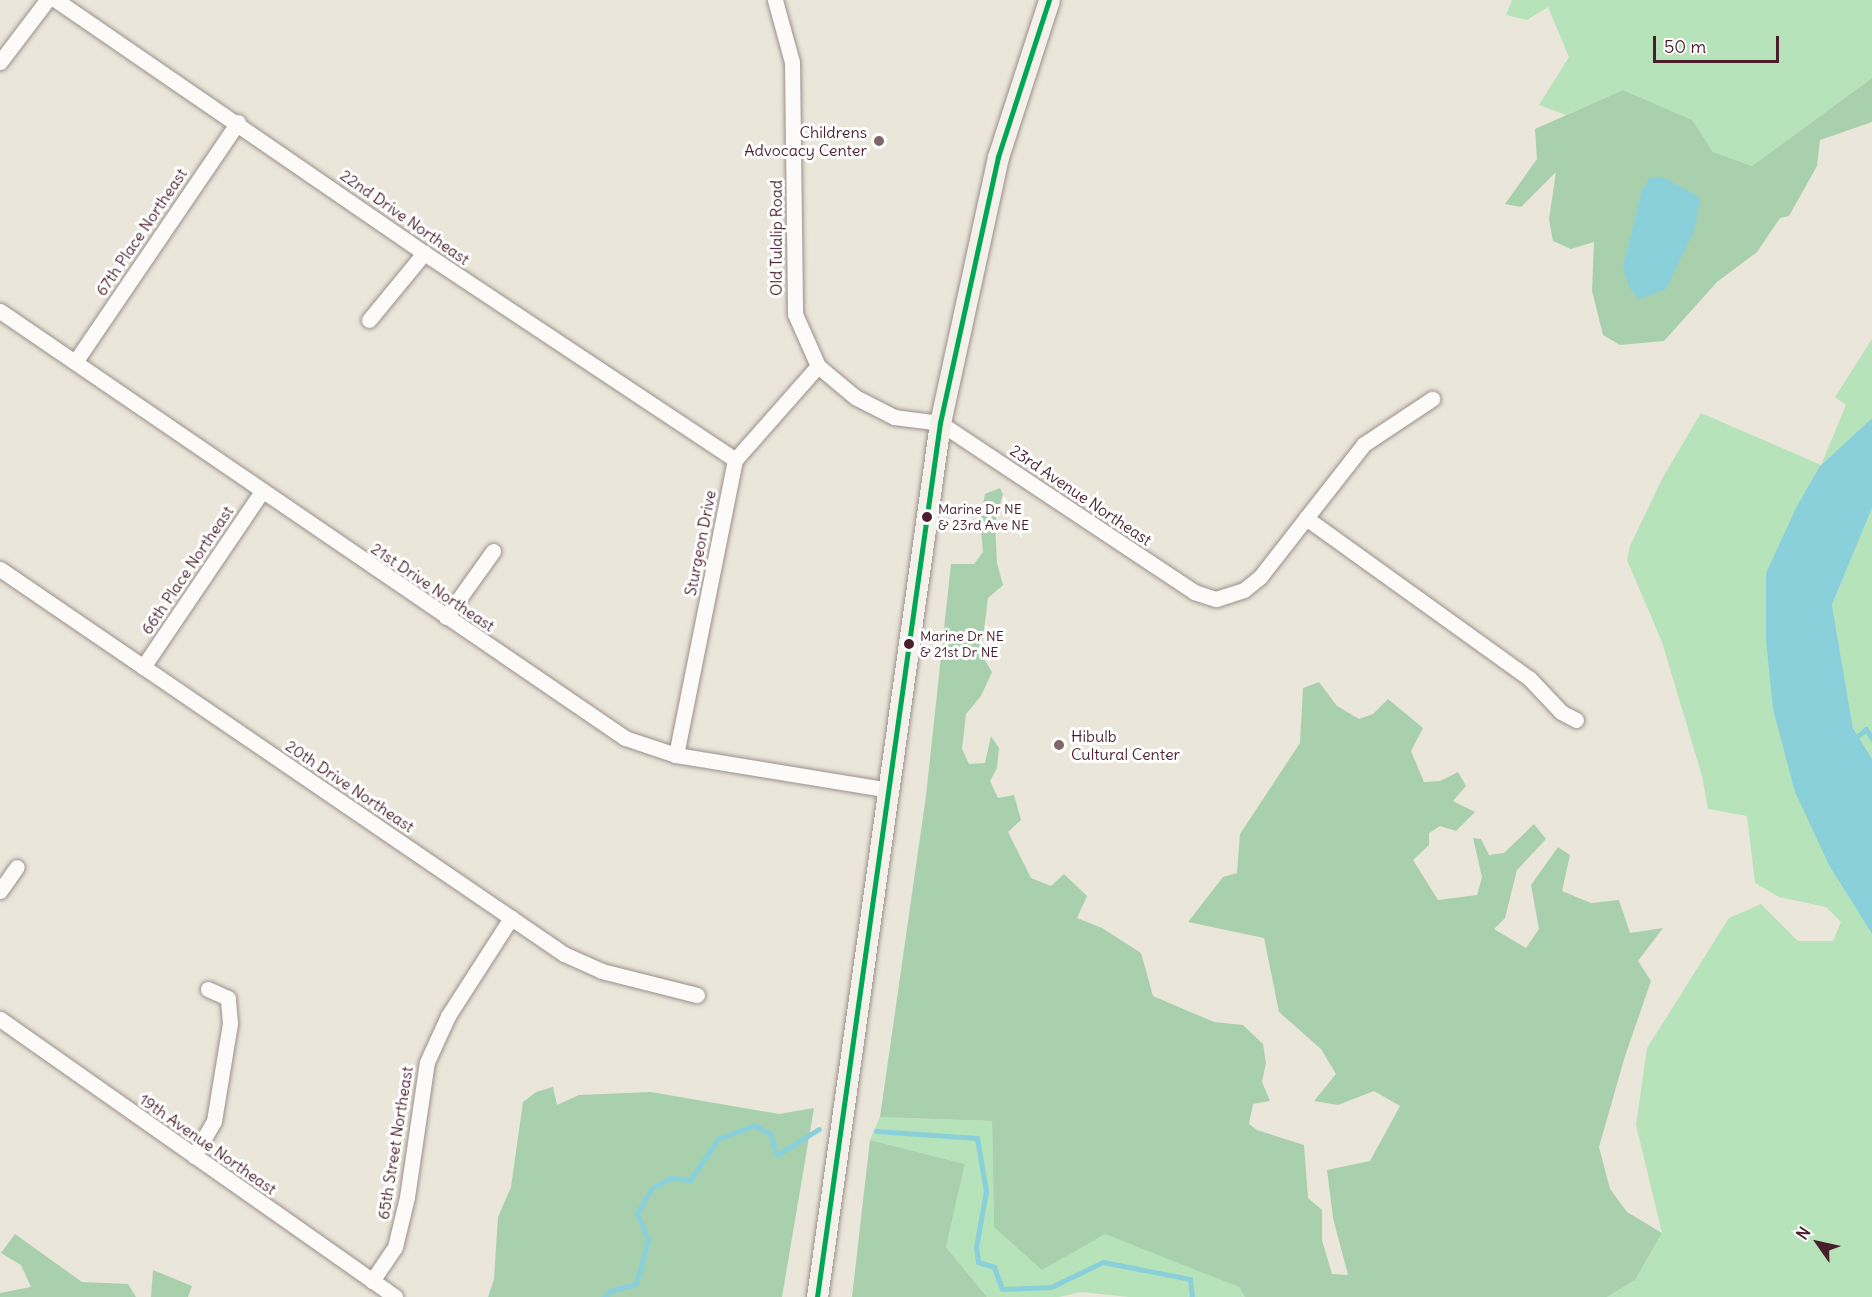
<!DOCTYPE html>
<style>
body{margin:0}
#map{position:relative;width:1872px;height:1297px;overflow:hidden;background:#ebe6da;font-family:Delius,sans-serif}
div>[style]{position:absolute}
.green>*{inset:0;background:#b7e3bb}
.forest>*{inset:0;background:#a8d0ac}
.water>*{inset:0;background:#89d0db}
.stream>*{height:5px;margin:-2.5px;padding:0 2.5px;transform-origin:2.5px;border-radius:2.5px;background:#89d0db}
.roads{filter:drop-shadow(0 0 2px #9a908c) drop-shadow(0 0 2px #9a908c)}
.minor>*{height:15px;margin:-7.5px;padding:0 7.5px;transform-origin:7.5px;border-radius:7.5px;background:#fcfbf9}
.secondary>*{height:21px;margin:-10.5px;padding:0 10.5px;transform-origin:10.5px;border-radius:10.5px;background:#f4f1eb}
.bus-1>*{height:4.5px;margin:-2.25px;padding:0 2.25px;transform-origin:2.25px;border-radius:2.25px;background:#00a651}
.dots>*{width:16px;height:16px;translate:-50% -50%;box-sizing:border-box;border:3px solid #fff;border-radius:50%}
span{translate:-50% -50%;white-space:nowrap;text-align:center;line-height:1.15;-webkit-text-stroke:6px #fff;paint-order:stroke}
.bus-label{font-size:14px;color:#4a1f2b}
.left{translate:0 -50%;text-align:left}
.poi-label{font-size:16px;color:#4a1f2b}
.right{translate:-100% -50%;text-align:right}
.street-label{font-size:16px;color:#4a1f2b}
.north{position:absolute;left:1788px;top:1213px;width:60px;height:60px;-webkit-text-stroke:4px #fff;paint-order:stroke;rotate:304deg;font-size:16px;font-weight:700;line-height:24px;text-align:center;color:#4a1f2b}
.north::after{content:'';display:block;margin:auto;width:21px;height:27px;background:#4a1f2b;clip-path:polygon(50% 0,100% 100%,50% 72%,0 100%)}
.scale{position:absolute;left:1653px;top:36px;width:126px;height:27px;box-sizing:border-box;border:3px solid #4a1f2b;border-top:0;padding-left:8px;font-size:18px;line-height:21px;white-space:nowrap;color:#4a1f2b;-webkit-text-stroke:4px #fff;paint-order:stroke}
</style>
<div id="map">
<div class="green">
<div style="clip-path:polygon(1512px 0,1872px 0,1872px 78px,1752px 166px,1713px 152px,1691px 120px,1623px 90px,1566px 115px,1539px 105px,1569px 57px,1548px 7px,1527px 20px,1506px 15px)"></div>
<div style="clip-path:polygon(1872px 339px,1872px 418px,1820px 466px,1830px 867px,1872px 934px,1872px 1297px,1607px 1297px,1635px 1280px,1662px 1233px,1636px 1125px,1647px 1048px,1729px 918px,1761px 904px,1798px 941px,1833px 941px,1841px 922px,1826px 907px,1779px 897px,1755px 883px,1747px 816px,1708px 809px,1702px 776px,1662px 642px,1627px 560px,1630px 546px,1663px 477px,1701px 413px,1821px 465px,1846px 405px,1835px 397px)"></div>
<div style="clip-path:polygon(1872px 508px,1872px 759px,1853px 728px,1832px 605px)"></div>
<div style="clip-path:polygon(880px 1117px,992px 1121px,994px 1227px,1105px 1233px,1239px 1287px,1245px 1297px,1129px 1297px,1081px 1292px,1059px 1297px,987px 1297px,946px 1247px,965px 1164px,870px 1140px)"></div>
</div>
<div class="forest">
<div style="clip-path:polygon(1872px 78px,1872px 122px,1820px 140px,1817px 166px,1789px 216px,1780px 218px,1757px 252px,1717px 282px,1664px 341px,1620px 345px,1603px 335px,1592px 291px,1594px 242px,1571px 249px,1553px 241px,1549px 219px,1556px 172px,1521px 207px,1505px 204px,1537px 159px,1535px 129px,1623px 90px,1692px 120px,1713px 152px,1752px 166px)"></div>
<div style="clip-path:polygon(1000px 488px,1003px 494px,995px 523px,997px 563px,1003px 585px,988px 598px,981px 654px,992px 672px,981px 696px,966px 714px,962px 749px,969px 764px,985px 763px,991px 736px,999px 748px,997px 768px,990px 781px,998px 798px,1014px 795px,1021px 820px,1008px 832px,1031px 878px,1051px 886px,1064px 874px,1087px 896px,1077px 918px,1102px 928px,1141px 953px,1153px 996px,1214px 1022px,1243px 1025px,1263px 1044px,1266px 1063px,1262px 1082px,1270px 1101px,1253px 1104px,1249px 1124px,1257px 1130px,1304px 1145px,1308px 1198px,1322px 1210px,1322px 1240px,1332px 1274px,1348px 1275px,1333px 1218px,1327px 1170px,1370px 1161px,1400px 1106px,1374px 1091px,1338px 1105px,1314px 1101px,1336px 1074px,1321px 1049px,1279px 1012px,1264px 938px,1188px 922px,1223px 877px,1237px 873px,1240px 834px,1300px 743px,1303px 688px,1319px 682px,1337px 706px,1359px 719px,1373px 714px,1388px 699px,1423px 728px,1411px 751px,1424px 782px,1440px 781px,1458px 772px,1466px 786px,1453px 801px,1475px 812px,1456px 831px,1440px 826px,1429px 833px,1429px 845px,1413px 860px,1438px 900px,1477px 895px,1482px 877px,1473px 838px,1481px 839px,1489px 855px,1504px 853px,1534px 824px,1546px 839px,1517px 870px,1505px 918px,1494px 929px,1526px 948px,1539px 929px,1531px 885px,1558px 847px,1570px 855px,1562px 891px,1591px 903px,1619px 900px,1630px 933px,1663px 928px,1638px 961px,1651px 981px,1625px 1056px,1599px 1147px,1610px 1189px,1627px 1212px,1662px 1233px,1635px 1280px,1607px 1297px,1245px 1297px,1239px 1287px,1105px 1234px,1042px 1270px,994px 1227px,992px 1121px,880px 1117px,926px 796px,951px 564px,974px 564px,983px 552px,980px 519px,985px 494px)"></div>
<div style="clip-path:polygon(553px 1087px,557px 1105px,579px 1095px,651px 1092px,779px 1114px,814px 1108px,782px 1297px,488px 1297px,494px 1279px,498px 1217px,511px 1187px,523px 1102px,536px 1092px)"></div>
<div style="clip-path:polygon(870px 1140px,965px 1164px,946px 1247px,987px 1297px,852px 1297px)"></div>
<div style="clip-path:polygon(15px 1234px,82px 1282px,128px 1284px,136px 1297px,0 1297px,0 1293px,31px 1287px,21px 1265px,1px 1253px)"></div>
<div style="clip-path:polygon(153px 1270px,192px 1286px,188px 1297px,151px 1297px)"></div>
</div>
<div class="water">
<div style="clip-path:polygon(1662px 177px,1700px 197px,1698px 213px,1693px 233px,1666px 289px,1639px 299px,1629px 287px,1623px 266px,1642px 190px,1650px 178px)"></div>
<div style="clip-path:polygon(1872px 418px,1872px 508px,1832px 605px,1853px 728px,1872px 759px,1872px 934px,1830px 867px,1795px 792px,1773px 709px,1766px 640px,1766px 573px,1797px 506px,1820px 466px)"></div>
</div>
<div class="stream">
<div style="left:1853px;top:740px;width:17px;rotate:-40deg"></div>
<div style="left:1866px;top:729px;width:12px;rotate:59deg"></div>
<div style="left:876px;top:1131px;width:101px;rotate:4deg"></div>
<div style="left:977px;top:1138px;width:54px;rotate:80.4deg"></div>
<div style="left:986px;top:1191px;width:57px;rotate:100.1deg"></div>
<div style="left:976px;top:1247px;width:15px;rotate:82deg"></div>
<div style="left:978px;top:1262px;width:17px;rotate:17deg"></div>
<div style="left:994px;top:1267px;width:23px;rotate:70deg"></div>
<div style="left:1002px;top:1289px;width:49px;rotate:-2.3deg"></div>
<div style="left:1051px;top:1287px;width:58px;rotate:-25.7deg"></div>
<div style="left:1103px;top:1262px;width:89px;rotate:11.1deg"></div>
<div style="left:1190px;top:1279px;width:18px;rotate:84deg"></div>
<div style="left:604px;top:1297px;width:8px;rotate:-45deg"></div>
<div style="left:610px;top:1291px;width:27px;rotate:-15deg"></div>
<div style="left:636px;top:1284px;width:46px;rotate:-74.7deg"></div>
<div style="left:648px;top:1240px;width:29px;rotate:-112deg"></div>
<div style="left:637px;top:1213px;width:29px;rotate:-59deg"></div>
<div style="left:652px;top:1188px;width:21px;rotate:-28deg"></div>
<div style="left:671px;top:1178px;width:19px;rotate:6deg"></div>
<div style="left:690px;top:1180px;width:50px;rotate:-55.7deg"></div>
<div style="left:718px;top:1139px;width:39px;rotate:-21deg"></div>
<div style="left:754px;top:1125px;width:18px;rotate:29deg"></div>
<div style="left:770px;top:1134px;width:22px;rotate:72deg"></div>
<div style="left:777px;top:1155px;width:49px;rotate:-31.8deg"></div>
</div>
<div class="roads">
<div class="minor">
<div style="left:56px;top:0;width:447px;rotate:34.5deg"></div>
<div style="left:424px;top:253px;width:374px;rotate:33.6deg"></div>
<div style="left:775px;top:0;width:64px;rotate:74.7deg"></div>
<div style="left:792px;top:62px;width:252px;rotate:89.3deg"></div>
<div style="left:795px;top:314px;width:57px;rotate:66.1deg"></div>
<div style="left:818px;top:366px;width:48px;rotate:40deg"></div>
<div style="left:855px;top:397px;width:44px;rotate:27.1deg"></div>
<div style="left:894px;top:417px;width:46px;rotate:7.4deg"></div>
<div style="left:940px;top:423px;width:305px;rotate:33.6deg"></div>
<div style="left:1194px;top:592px;width:23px;rotate:18deg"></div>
<div style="left:1216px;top:599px;width:29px;rotate:-18deg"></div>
<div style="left:1244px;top:590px;width:21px;rotate:-39deg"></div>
<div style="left:1260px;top:577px;width:169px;rotate:-52deg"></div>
<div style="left:1364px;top:444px;width:82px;rotate:-33.5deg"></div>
<div style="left:0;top:62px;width:78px;rotate:-52.8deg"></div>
<div style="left:0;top:311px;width:757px;rotate:34.34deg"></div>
<div style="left:625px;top:738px;width:54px;rotate:18.4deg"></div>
<div style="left:676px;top:755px;width:216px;rotate:9.3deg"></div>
<div style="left:369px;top:320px;width:87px;rotate:-50.6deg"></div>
<div style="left:75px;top:362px;width:290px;rotate:-55.8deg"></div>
<div style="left:1306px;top:518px;width:274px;rotate:35.7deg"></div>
<div style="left:1529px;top:678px;width:47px;rotate:46.7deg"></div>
<div style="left:1561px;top:712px;width:17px;rotate:28deg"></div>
<div style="left:0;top:569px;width:683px;rotate:34.32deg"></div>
<div style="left:564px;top:954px;width:42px;rotate:24.1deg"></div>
<div style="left:602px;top:971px;width:98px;rotate:14.2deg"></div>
<div style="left:446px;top:617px;width:81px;rotate:-54.5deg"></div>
<div style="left:143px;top:667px;width:210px;rotate:-55.9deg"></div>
<div style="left:676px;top:755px;width:301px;rotate:-78.7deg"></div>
<div style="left:735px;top:460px;width:125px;rotate:-48.6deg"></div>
<div style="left:0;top:891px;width:29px;rotate:-55deg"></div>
<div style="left:0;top:1019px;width:483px;rotate:35.1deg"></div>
<div style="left:194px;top:1156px;width:40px;rotate:-60.3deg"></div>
<div style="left:214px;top:1121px;width:99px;rotate:-80.7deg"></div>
<div style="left:230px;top:1023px;width:25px;rotate:-95deg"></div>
<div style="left:228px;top:998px;width:22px;rotate:-156deg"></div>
<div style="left:372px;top:1281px;width:41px;rotate:-55.9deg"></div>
<div style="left:395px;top:1247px;width:51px;rotate:-76.5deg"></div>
<div style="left:407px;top:1197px;width:136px;rotate:-81.6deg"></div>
<div style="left:427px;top:1062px;width:51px;rotate:-65.5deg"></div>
<div style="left:448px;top:1016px;width:117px;rotate:-57.3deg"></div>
</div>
<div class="secondary">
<div style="left:817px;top:1297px;width:883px;rotate:-81.99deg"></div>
<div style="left:940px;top:423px;width:272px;rotate:-77.7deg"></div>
<div style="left:998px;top:157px;width:165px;rotate:-72deg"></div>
</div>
</div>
<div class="bus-1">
<div style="left:817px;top:1297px;width:883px;rotate:-81.99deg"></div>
<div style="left:940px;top:423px;width:272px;rotate:-77.7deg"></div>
<div style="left:998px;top:157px;width:165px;rotate:-72deg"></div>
</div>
<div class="dots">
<div style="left:879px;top:141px;background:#826568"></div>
<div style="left:927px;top:517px;background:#4a1f2b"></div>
<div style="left:909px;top:644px;background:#4a1f2b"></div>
<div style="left:1059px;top:745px;background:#826568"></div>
</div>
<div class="bus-label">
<span class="left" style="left:938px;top:517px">Marine Dr NE<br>&amp; 23rd Ave NE</span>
<span class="left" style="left:920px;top:644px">Marine Dr NE<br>&amp; 21st Dr NE</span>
</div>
<div class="poi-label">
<span class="right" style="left:867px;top:141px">Childrens<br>Advocacy Center</span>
<span class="left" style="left:1071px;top:745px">Hibulb<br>Cultural Center</span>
</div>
<div class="street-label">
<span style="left:405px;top:217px;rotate:35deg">22nd Drive Northeast</span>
<span style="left:141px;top:232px;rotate:-56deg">67th Place Northeast</span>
<span style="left:776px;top:238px;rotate:-90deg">Old Tulalip Road</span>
<span style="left:1081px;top:495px;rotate:34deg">23rd Avenue Northeast</span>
<span style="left:700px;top:543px;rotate:-79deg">Sturgeon Drive</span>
<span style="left:187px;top:570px;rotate:-56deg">66th Place Northeast</span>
<span style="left:433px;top:587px;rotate:34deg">21st Drive Northeast</span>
<span style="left:350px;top:786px;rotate:34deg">20th Drive Northeast</span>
<span style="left:395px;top:1143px;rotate:-81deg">65th Street Northeast</span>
<span style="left:208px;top:1144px;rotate:35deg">19th Avenue Northeast</span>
</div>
<div class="north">N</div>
<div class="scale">50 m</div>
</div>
